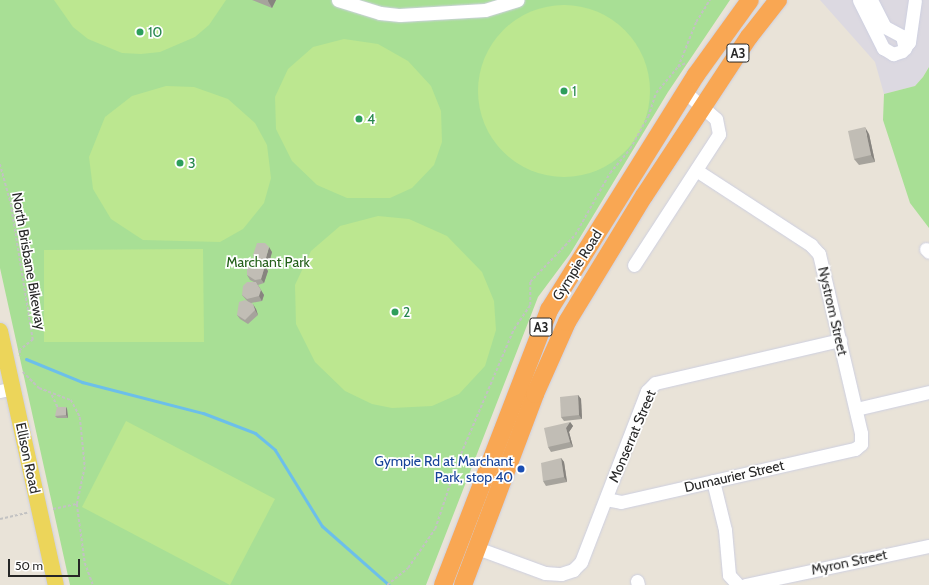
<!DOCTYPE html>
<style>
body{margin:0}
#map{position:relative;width:929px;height:585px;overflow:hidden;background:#e9e3d8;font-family:Cabin,sans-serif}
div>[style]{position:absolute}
.industrial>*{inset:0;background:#dcd9e1}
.green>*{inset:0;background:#a8df95}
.pitch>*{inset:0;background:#bce790}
.round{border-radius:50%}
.stream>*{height:3px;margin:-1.5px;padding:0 1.5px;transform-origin:1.5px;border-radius:1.5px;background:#6cbfea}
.path>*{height:1.5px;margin-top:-0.75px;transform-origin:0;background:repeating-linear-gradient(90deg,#c2c2c2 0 3px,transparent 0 5px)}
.roads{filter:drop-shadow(0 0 1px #cdcfe0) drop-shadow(0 0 1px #cdcfe0)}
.minor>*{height:13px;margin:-6.5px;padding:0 6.5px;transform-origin:6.5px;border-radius:6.5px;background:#fff}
.major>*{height:16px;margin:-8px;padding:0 8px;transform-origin:8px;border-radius:8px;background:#ecd55a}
.highway>*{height:18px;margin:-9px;padding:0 9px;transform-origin:9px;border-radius:9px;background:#f9a753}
.wall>*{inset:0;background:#a6a39c}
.shaded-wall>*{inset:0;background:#87847f}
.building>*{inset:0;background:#c1bdb5}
.dots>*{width:11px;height:11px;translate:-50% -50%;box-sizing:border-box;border:2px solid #fff;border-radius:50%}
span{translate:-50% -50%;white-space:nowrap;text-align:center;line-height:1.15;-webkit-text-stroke:3.5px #fff;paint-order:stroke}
.shield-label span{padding:1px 3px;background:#fff;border:1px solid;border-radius:3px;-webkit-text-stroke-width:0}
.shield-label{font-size:13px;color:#262626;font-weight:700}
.leisure-label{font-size:14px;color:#27864d}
.left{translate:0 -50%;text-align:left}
.street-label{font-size:14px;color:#262626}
.park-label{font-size:14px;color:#24601a}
.transit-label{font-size:14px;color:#164399}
.right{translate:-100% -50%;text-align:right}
.scale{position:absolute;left:8px;top:559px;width:72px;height:18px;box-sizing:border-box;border:2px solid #262626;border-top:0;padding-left:5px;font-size:12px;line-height:14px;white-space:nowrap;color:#262626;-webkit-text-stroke:3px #fff;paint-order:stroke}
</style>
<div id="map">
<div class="industrial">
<div style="clip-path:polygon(820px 0,929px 0,929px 67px,923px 77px,915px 86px,884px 94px,875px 62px)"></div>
</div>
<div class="green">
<div style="clip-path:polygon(0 0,730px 0,668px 92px,570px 254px,538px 297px,426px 585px,70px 585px,0 268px)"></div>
<div style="clip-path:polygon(929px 46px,929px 228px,910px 203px,883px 120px,884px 94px,915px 86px,923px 77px,929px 67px)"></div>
</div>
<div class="pitch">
<div style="clip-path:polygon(54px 0,226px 0,209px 25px,195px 37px,160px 52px,141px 54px,122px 53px,88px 39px,73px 27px)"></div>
<div class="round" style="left:478px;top:5px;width:172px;height:172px"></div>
<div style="clip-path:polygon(344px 39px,378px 44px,408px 61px,431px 86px,441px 111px,442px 142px,434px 165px,412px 188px,390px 198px,347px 198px,317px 185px,292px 161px,276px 129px,275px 97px,288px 69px,313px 47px)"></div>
<div style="clip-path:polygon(166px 86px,194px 87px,228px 99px,255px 123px,267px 145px,271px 178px,264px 203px,243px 229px,220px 242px,143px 240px,111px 219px,93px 189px,89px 157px,105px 117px,132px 96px)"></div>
<div style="clip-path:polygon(378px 216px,409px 219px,447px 236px,482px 272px,494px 301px,496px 330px,485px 366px,459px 394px,432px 406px,392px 408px,372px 404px,345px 391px,315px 362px,296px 324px,295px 285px,311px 251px,340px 226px)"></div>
<div style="clip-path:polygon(203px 249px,204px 342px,44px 342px,44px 250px)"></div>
<div style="clip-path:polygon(126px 421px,275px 499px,230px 585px,82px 507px)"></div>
</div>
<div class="stream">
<div style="left:26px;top:359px;width:61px;rotate:22.3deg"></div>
<div style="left:82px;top:382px;width:125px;rotate:14.4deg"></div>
<div style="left:203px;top:413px;width:56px;rotate:21deg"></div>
<div style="left:255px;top:433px;width:26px;rotate:40deg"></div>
<div style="left:275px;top:450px;width:89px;rotate:58.3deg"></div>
<div style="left:322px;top:526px;width:89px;rotate:41.4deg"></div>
</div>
<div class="path">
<div style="left:678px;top:67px;width:9px;rotate:-27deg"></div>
<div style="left:0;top:164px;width:41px;rotate:74.6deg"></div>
<div style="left:11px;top:204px;width:138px;rotate:80.8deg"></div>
<div style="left:33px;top:340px;width:16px;rotate:142deg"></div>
<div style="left:20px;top:350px;width:6px;rotate:90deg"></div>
<div style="left:23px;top:372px;width:23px;rotate:45deg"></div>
<div style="left:39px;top:388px;width:34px;rotate:21deg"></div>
<div style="left:71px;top:400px;width:19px;rotate:62deg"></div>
<div style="left:80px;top:417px;width:50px;rotate:84.3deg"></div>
<div style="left:85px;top:467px;width:38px;rotate:102deg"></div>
<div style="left:77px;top:504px;width:60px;rotate:82.3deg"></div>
<div style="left:85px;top:563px;width:23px;rotate:70deg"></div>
<div style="left:52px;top:395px;width:14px;rotate:65deg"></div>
<div style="left:457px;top:463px;width:17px;rotate:3deg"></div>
<div style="left:53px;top:509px;width:25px;rotate:-12deg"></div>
<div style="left:0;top:519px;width:28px;rotate:-13deg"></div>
<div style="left:387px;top:585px;width:27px;rotate:-39deg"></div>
<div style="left:408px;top:568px;width:47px;rotate:-55.3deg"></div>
<div style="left:435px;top:529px;width:70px;rotate:-71.6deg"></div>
<div style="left:457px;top:463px;width:146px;rotate:-67deg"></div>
<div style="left:514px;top:329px;width:29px;rotate:-56deg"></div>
<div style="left:530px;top:305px;width:23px;rotate:-90deg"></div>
<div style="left:530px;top:282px;width:65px;rotate:-46.2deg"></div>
<div style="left:575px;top:235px;width:71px;rotate:-60.6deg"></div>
<div style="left:610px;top:173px;width:31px;rotate:-50deg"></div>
<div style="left:630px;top:149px;width:37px;rotate:-61deg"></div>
<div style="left:648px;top:117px;width:25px;rotate:-72deg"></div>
<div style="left:656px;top:93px;width:34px;rotate:-50deg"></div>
<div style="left:678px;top:67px;width:48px;rotate:-68.2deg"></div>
<div style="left:696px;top:22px;width:26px;rotate:-58deg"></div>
</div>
<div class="roads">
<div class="minor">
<div style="left:338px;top:0;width:44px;rotate:17.2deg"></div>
<div style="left:380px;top:13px;width:20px;rotate:6deg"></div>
<div style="left:400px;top:15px;width:85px;rotate:-3.4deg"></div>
<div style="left:485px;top:10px;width:34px;rotate:-17deg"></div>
<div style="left:859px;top:0;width:54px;rotate:63.4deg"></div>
<div style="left:883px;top:48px;width:12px;rotate:31deg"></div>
<div style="left:893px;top:54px;width:9px;rotate:-18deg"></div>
<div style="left:902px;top:51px;width:11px;rotate:-52deg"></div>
<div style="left:909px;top:42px;width:42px;rotate:-81.9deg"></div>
<div style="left:871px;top:0;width:30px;rotate:63deg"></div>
<div style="left:885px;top:27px;width:19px;rotate:28deg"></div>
<div style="left:902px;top:36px;width:13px;rotate:77deg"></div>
<div style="left:926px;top:249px;width:4px;rotate:45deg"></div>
<div style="left:634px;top:265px;width:156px;rotate:-57deg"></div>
<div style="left:719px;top:134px;width:15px;rotate:-101deg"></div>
<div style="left:716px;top:119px;width:41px;rotate:-138.9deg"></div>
<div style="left:0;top:391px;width:13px;rotate:-13deg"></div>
<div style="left:856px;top:409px;width:75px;rotate:-13.1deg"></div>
<div style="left:713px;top:481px;width:50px;rotate:76.2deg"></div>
<div style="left:725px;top:530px;width:45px;rotate:84.9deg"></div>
<div style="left:729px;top:575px;width:13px;rotate:48deg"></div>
<div style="left:606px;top:499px;width:15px;rotate:11deg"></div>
<div style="left:621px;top:502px;width:240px;rotate:-12.8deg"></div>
<div style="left:855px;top:449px;width:8px;rotate:-40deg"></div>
<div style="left:861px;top:444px;width:11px;rotate:-90deg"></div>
<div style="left:861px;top:433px;width:184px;rotate:-103.2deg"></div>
<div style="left:819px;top:254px;width:12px;rotate:-132deg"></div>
<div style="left:811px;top:245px;width:137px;rotate:-146.9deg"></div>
<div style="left:477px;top:548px;width:72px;rotate:20.2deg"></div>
<div style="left:545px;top:573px;width:16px;rotate:4deg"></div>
<div style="left:561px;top:574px;width:13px;rotate:-18deg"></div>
<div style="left:573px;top:570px;width:11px;rotate:-45deg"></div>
<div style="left:581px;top:562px;width:183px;rotate:-68.9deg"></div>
<div style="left:647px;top:391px;width:11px;rotate:-45deg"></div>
<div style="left:655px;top:383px;width:190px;rotate:-13.1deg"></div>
<div style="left:637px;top:581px;width:4px;rotate:76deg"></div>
<div style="left:745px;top:585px;width:188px;rotate:-12deg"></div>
</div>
<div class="major">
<div style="left:0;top:331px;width:260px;rotate:77.6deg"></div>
</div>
<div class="highway">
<div style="left:443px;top:585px;width:295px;rotate:-68.9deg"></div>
<div style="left:549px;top:310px;width:277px;rotate:-58deg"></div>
<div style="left:696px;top:75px;width:92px;rotate:-54.2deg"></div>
<div style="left:463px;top:585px;width:204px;rotate:-69.3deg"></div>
<div style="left:535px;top:394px;width:79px;rotate:-66deg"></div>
<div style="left:567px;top:322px;width:148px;rotate:-58.6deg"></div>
<div style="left:644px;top:196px;width:191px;rotate:-56.6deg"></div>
<div style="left:749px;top:37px;width:47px;rotate:-51.9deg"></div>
</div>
</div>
<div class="wall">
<div style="clip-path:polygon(252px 0,276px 0,272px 8px)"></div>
<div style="clip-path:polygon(869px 134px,875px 162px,859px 165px,854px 159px)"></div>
<div style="clip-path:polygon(272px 252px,269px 263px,264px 265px,268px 271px,264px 283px,258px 285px,257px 284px,264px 295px,262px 301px,251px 303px,256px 309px,258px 315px,248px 324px,240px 319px,237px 315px,248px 302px,242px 295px,254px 282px,250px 280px,247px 275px,259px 261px,256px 260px,253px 255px)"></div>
<div style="clip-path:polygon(578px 395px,581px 399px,582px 419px,564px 421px,561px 417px)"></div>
<div style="clip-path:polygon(66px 407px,67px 409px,68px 418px,57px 418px,55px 416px)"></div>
<div style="clip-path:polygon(570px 422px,573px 426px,569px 432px,573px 447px,551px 452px,548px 447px)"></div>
<div style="clip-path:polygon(561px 458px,564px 462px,567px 482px,546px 486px,543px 481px)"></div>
</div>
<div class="shaded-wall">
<div style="clip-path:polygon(268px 0,276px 0,272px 8px,268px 1px)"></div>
<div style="clip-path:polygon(865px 127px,869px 134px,875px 162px,871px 155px)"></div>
<div style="clip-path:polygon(269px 247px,272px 252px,269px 263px,266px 258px)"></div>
<div style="clip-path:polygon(265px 266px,268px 271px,264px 283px,261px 279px)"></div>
<div style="clip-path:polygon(256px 282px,264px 295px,262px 301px,259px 296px)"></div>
<div style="clip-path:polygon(253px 304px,256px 309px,258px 315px,255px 310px)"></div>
<div style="clip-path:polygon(578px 395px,581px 399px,582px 419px,579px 415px)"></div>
<div style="clip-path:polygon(66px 407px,67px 409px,68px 418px,66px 415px)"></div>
<div style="clip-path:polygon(570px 422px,573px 426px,569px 432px,573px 447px,570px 442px,566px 428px)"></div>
<div style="clip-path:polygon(561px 458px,564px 462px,567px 482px,564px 477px)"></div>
</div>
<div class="building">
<div style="clip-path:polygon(865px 127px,871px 155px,854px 159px,848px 131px)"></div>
<div style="clip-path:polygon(257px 243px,265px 243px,269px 247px,266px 258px,260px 260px,253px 255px)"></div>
<div style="clip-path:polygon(260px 261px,265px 266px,261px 279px,255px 280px,247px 275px,247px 266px,251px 262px)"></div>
<div style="clip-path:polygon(247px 282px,256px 282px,261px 290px,259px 296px,247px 299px,242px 295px,243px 286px)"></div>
<div style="clip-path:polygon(245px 300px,253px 304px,255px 310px,245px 320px,237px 315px,239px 302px)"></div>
<div style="clip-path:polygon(578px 395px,579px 415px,561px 417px,560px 397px)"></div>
<div style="clip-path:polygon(57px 407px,66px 407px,66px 415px,55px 416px)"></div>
<div style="clip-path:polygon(570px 422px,566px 428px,570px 442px,548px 447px,544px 428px)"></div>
<div style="clip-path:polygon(561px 458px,564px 477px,543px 481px,541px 463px)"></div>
</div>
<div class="dots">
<div style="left:140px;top:32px;background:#2e9e5b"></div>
<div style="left:564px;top:91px;background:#2e9e5b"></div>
<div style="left:359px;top:119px;background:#2e9e5b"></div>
<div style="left:180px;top:163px;background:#2e9e5b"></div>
<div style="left:395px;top:312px;background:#2e9e5b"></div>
<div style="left:521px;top:469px;background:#1a4fb4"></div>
</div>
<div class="shield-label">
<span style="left:738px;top:53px">A3</span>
<span style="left:541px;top:327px">A3</span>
</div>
<div class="leisure-label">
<span class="left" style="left:148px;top:32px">10</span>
<span class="left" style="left:572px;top:91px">1</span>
<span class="left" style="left:367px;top:119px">4</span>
<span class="left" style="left:188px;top:163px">3</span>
<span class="left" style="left:403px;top:312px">2</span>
</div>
<div class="street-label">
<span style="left:29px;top:261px;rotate:80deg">North Brisbane Bikeway</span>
<span style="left:577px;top:265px;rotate:-58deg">Gympie Road</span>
<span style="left:833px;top:311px;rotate:77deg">Nystrom Street</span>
<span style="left:632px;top:436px;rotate:-67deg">Monserrat Street</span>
<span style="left:28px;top:458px;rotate:78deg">Ellison Road</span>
<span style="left:734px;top:476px;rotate:-13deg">Dumaurier Street</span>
<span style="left:849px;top:562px;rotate:-12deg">Myron Street</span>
</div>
<div class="park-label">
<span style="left:268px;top:262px">Marchant Park</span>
</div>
<div class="transit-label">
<span class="right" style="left:513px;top:469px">Gympie Rd at Marchant<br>Park, stop 40</span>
</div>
<div class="scale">50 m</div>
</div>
